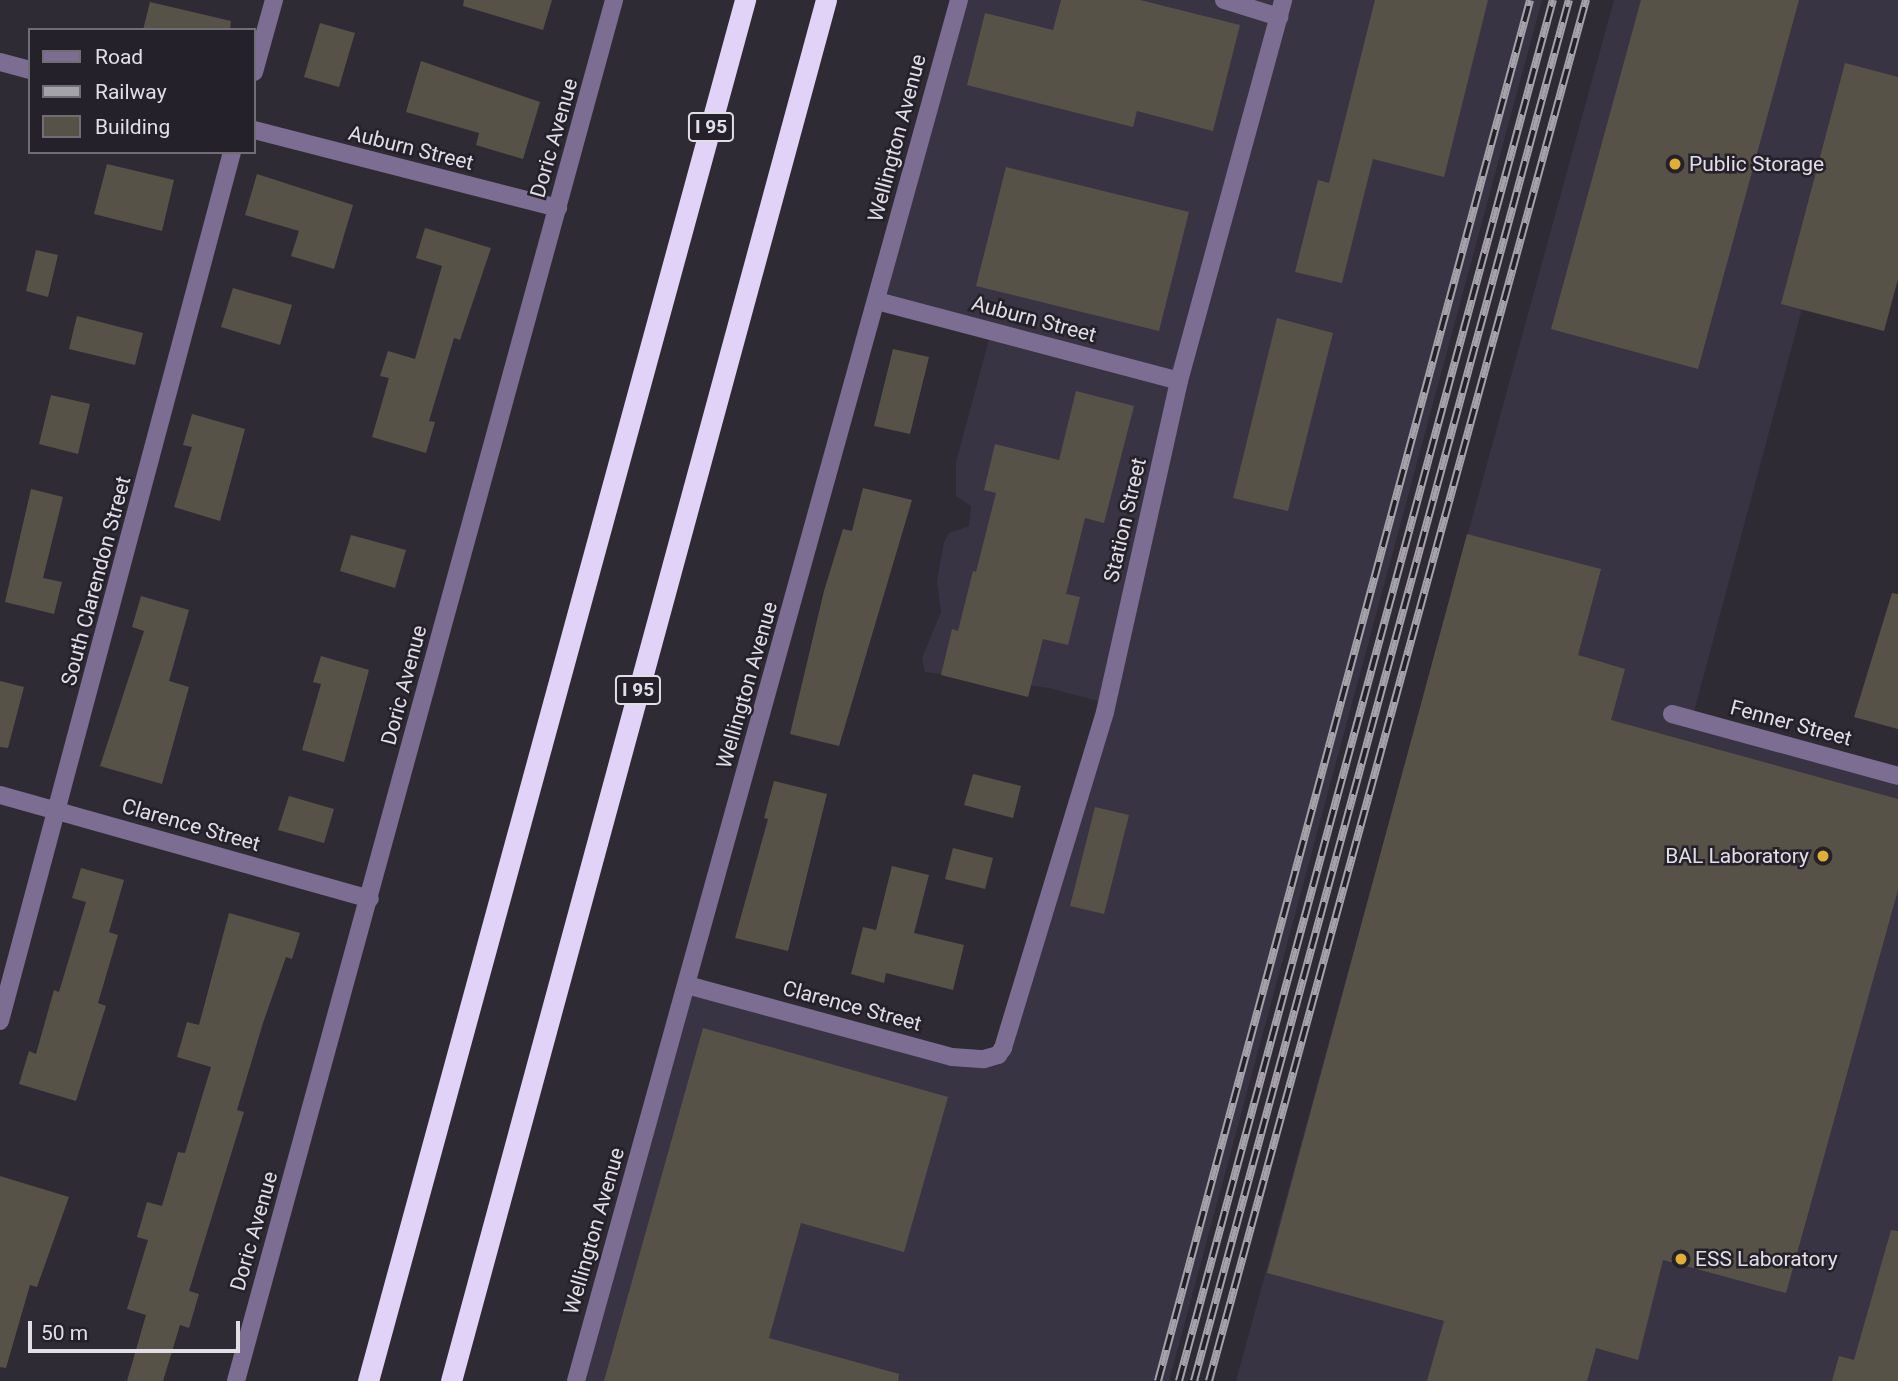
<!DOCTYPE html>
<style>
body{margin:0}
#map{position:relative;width:1898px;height:1381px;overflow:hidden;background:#2e2b34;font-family:Roboto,sans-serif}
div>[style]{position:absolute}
.built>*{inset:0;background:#393443}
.building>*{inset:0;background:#575248}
.minor>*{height:18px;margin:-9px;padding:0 9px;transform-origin:9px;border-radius:9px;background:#7b6e92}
.highway>*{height:21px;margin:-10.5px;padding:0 10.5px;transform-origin:10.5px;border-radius:10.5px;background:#e0d3f7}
.rail>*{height:8px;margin-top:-4px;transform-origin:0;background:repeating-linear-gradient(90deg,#24212a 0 16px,#a5a3aa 0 32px);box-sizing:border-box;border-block:2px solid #a5a3aa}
.dots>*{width:19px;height:19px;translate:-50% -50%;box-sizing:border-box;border:4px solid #24212a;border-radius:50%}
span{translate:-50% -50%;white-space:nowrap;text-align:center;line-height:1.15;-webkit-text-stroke:5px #24212a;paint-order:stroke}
.shield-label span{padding:2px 5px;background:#24212a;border:2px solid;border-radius:5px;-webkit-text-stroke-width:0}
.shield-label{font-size:19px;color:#e1dfe5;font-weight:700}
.street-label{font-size:21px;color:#e1dfe5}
.poi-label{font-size:21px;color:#e1dfe5}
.left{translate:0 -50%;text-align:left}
.right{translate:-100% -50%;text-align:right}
.legend{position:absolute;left:28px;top:28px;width:228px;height:126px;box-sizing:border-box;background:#24212a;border:2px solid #706d75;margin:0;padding:9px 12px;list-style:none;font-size:21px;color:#e1dfe5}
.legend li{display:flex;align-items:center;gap:14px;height:35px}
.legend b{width:35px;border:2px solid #706d75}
.scale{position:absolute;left:28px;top:1321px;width:212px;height:32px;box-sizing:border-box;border:4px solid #e1dfe5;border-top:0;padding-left:9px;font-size:21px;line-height:24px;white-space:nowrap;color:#e1dfe5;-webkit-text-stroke:5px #24212a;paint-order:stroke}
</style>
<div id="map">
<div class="built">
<div style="clip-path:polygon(959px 0,1542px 0,1169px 1381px,579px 1381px,691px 983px,955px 1056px,1003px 1046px,1105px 703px,1049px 688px,925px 672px,922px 658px,941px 612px,937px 581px,944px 542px,949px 533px,969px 526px,971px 506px,956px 496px,956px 462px,990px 336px,880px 301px)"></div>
<div style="clip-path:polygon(1614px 0,1898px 0,1898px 125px,1855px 111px,1692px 719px,1898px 782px,1898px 1381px,1236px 1381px)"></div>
</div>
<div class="building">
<div style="clip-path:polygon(464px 0,552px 0,543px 30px,463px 6px)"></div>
<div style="clip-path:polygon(1061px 0,1140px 0,1240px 25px,1213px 131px,1137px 111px,1133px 127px,967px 85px,985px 13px,1053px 30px)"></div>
<div style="clip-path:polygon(1375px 0,1488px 0,1444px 177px,1373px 159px,1342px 283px,1295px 272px,1318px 180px,1329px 183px)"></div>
<div style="clip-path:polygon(1641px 0,1799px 0,1698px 369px,1551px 329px)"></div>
<div style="clip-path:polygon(150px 2px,231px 21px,230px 30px,143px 30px)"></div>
<div style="clip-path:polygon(320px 23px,355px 33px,339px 87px,304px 77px)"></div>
<div style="clip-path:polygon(421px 61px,540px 102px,523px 159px,476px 145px,479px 133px,406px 112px)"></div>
<div style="clip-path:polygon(1845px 63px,1898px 77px,1898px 279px,1884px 331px,1781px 304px)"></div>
<div style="clip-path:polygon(107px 164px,174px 180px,162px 231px,94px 214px)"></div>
<div style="clip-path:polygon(1006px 167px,1189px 212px,1159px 331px,976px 286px)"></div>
<div style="clip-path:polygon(257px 174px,353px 205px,334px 269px,291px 256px,299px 231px,245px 215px)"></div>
<div style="clip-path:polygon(425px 228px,491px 248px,460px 340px,454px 338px,429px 421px,435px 422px,426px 453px,372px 437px,389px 378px,380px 376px,388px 351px,415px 359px,442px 266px,416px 258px)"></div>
<div style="clip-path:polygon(36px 250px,58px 255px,48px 297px,26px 291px)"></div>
<div style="clip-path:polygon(233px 288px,292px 305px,280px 345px,221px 327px)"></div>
<div style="clip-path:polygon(77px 316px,143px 333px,135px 365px,69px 349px)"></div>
<div style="clip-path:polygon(1277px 318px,1333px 333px,1288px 511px,1233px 498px)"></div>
<div style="clip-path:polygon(893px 349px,929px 357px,910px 434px,874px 426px)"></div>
<div style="clip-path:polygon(1076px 391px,1134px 406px,1104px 523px,1085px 518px,1066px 594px,1080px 597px,1068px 645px,1043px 639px,1028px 697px,941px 675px,952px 629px,958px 631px,973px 571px,976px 572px,996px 493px,984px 490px,995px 444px,1059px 460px)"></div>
<div style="clip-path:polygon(51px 395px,90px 404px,78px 454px,39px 444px)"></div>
<div style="clip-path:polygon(192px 414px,245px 429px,220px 521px,174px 507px,192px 447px,183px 445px)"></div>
<div style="clip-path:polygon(863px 488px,912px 500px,839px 746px,790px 734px,824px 591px,843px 529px,852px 531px)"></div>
<div style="clip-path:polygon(31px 489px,63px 497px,43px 578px,62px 582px,54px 614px,5px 602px)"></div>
<div style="clip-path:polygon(1467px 534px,1601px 569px,1578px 655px,1625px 669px,1611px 720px,1898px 799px,1898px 890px,1786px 1293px,1663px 1260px,1638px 1360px,1596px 1348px,1587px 1381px,1427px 1381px,1444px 1321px,1267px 1273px)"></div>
<div style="clip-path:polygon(351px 535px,406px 550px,395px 588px,340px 571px)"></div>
<div style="clip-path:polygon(1892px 593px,1898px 594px,1898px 729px,1854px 717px)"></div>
<div style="clip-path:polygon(141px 596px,189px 610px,169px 681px,189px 687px,162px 784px,100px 766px,144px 631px,132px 627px)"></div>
<div style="clip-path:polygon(321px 656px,369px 670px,344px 762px,302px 750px,321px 684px,313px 682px)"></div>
<div style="clip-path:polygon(0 681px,24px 687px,8px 748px,0 747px)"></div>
<div style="clip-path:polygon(973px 774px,1021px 786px,1013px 818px,964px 805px)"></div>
<div style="clip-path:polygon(774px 781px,827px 794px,788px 951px,735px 938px,768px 819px,764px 818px)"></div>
<div style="clip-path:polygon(289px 796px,334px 809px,324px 843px,278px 830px)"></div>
<div style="clip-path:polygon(1095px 807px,1129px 815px,1104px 914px,1070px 906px)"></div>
<div style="clip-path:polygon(953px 848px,993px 858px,985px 889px,945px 879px)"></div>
<div style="clip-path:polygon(892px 866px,929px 875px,914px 933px,964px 945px,953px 990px,886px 973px,884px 983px,851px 974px,863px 927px,876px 930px)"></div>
<div style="clip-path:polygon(81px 868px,124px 880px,109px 932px,118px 935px,98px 1003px,106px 1006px,76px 1101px,19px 1084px,29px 1051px,36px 1054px,54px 990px,59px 992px,86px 902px,72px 898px)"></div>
<div style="clip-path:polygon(229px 913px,300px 933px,292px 959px,286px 957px,263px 1023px,237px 1110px,244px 1112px,189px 1291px,199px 1294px,189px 1328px,180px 1325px,163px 1381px,127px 1381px,146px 1315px,127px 1309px,148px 1240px,137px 1237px,147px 1202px,162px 1206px,178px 1152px,185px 1153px,211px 1067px,177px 1057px,187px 1022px,199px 1025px)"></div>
<div style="clip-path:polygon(703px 1028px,948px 1097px,904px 1252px,801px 1223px,769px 1338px,899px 1374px,898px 1381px,604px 1381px)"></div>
<div style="clip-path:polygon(0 1176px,69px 1197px,37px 1287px,30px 1285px,6px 1368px,0 1367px)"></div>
<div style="clip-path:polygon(1891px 1230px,1898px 1231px,1898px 1381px,1832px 1381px,1839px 1356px,1854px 1360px)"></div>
</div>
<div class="minor">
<div style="left:1224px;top:0;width:58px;rotate:17.2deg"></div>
<div style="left:0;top:62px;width:31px;rotate:15deg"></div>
<div style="left:254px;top:72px;width:75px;rotate:-74.5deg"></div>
<div style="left:254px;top:130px;width:314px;rotate:14.4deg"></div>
<div style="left:877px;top:301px;width:312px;rotate:14.8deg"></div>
<div style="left:1672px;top:714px;width:234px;rotate:15.3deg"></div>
<div style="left:0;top:795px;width:384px;rotate:15.7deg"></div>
<div style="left:687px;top:985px;width:275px;rotate:15.2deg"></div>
<div style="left:952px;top:1057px;width:32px;rotate:4deg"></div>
<div style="left:984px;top:1059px;width:15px;rotate:-16deg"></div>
<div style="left:998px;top:1055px;width:9px;rotate:-54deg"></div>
<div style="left:1003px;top:1048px;width:351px;rotate:-73.1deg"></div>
<div style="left:1105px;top:712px;width:339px;rotate:-77.4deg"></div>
<div style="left:1179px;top:381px;width:395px;rotate:-74.7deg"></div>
<div style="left:0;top:1021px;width:899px;rotate:-75.05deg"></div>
<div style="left:236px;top:1381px;width:1432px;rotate:-74.69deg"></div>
<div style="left:576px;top:1381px;width:1433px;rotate:-74.5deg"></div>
</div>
<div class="highway">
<div style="left:368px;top:1381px;width:1432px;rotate:-74.73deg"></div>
<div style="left:451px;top:1381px;width:1431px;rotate:-74.81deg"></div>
</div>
<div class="rail">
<div style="left:1158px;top:1381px;width:1430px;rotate:-74.92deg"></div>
<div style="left:1179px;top:1381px;width:1431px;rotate:-74.85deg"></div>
<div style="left:1194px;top:1381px;width:1431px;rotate:-74.81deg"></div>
<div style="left:1209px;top:1381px;width:1432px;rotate:-74.73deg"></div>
</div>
<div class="dots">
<div style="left:1675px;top:164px;background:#e1af34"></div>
<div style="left:1823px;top:856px;background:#e1af34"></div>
<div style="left:1681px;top:1259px;background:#e1af34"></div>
</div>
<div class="shield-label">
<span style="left:711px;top:127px">I 95</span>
<span style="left:638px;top:690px">I 95</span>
</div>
<div class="street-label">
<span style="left:554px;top:138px;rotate:-74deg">Doric Avenue</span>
<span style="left:897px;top:138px;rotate:-75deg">Wellington Avenue</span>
<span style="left:411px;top:148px;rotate:14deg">Auburn Street</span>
<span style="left:1034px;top:319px;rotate:15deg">Auburn Street</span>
<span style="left:1125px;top:520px;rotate:-77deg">Station Street</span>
<span style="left:96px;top:581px;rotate:-75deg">South Clarendon Street</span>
<span style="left:404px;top:685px;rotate:-75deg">Doric Avenue</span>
<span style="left:747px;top:685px;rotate:-74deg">Wellington Avenue</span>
<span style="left:1791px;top:723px;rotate:15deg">Fenner Street</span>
<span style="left:191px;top:825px;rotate:16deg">Clarence Street</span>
<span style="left:852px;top:1006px;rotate:15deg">Clarence Street</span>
<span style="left:254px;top:1231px;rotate:-74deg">Doric Avenue</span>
<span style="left:594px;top:1231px;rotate:-74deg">Wellington Avenue</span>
</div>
<div class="poi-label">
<span class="left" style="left:1689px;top:164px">Public Storage</span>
<span class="right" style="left:1809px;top:856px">BAL Laboratory</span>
<span class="left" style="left:1695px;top:1259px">ESS Laboratory</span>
</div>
<ul class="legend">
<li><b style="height:9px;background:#7b6e92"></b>Road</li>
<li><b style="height:9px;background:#a5a3aa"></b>Railway</li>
<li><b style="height:19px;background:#575248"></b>Building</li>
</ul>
<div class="scale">50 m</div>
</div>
